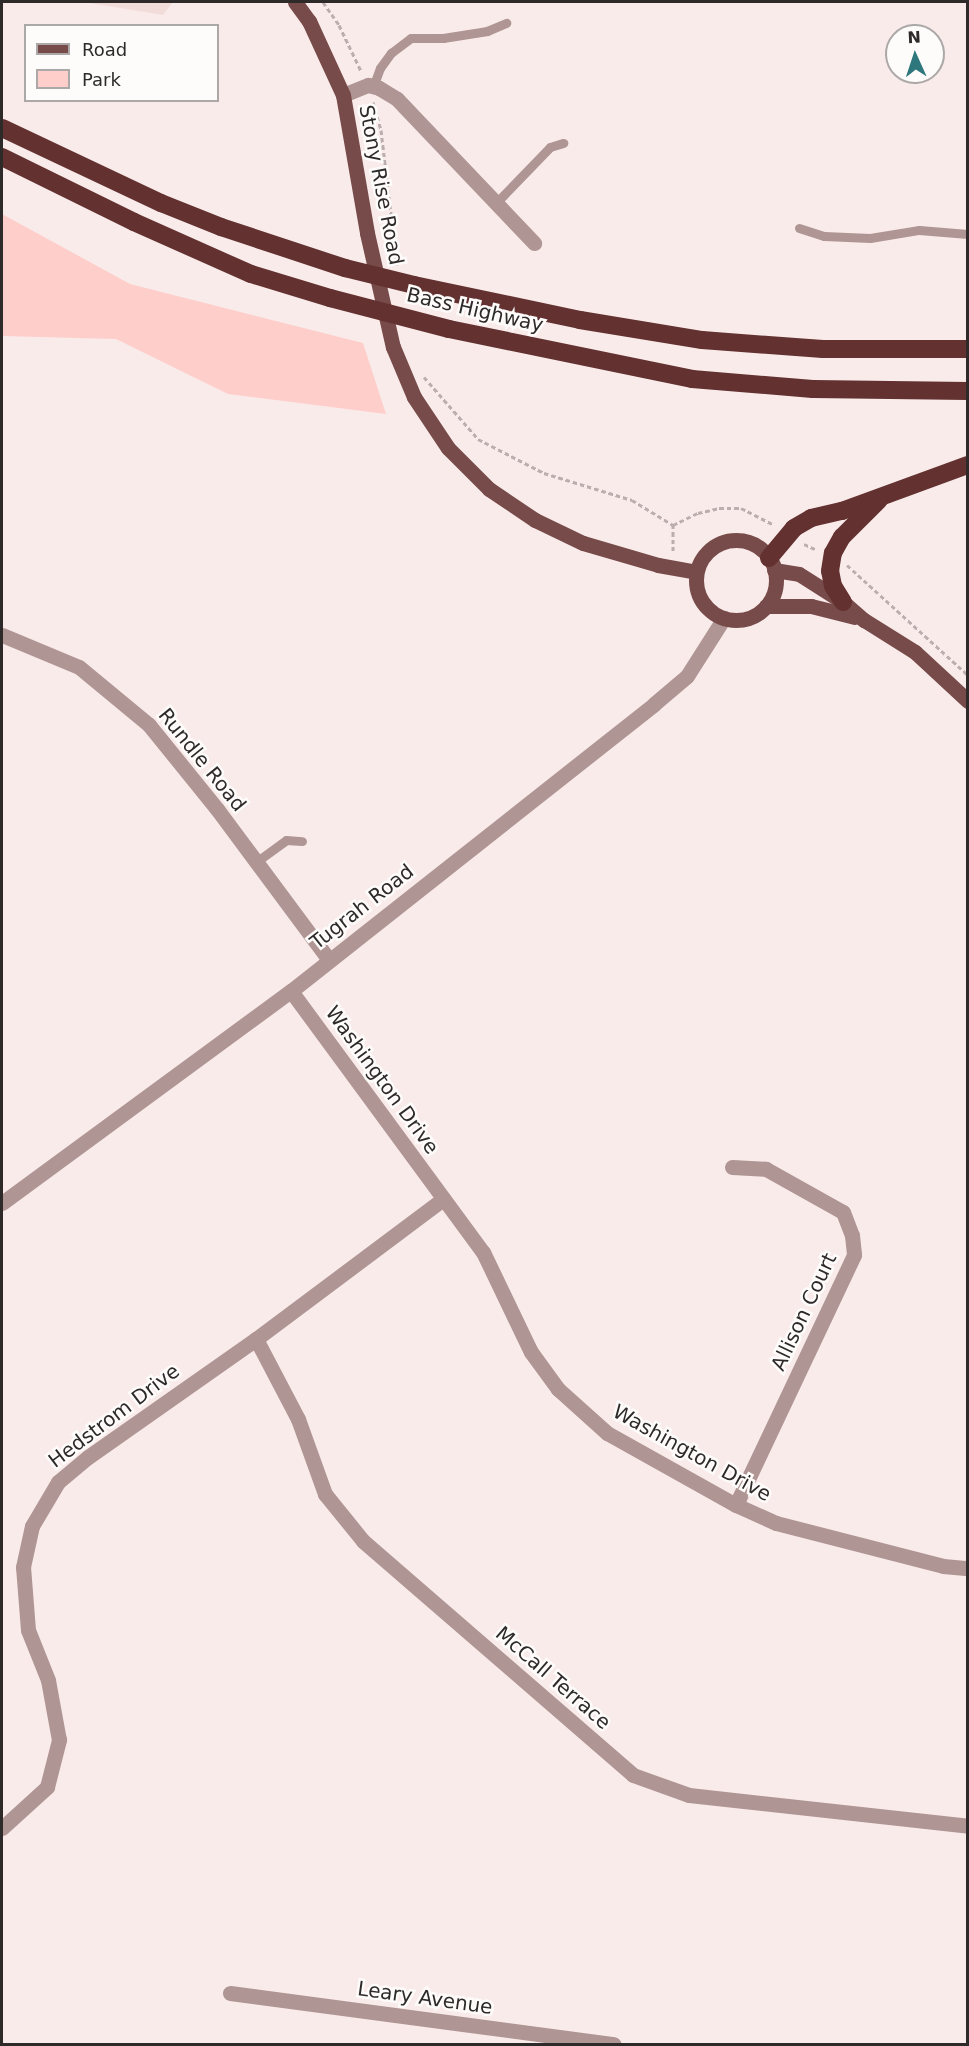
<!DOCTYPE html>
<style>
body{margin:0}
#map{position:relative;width:969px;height:2046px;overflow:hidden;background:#f9ebea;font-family:"DejaVu Sans",sans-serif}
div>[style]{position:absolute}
.built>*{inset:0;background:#f2dcda}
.green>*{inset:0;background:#fececb}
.path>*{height:3px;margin-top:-1.5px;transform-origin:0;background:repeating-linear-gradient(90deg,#baafae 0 4.5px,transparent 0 7.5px)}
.service>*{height:9px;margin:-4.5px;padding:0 4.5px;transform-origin:4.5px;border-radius:4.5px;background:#af9593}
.minor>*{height:15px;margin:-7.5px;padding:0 7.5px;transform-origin:7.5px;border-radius:7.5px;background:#af9593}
.primary>*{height:15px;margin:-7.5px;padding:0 7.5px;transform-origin:7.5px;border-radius:7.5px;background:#774b49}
.primary>.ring{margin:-7.5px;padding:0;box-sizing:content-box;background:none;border:15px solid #774b49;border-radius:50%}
.motorway>*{height:18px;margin:-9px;padding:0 9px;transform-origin:9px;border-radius:9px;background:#623130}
.motorway-bridge>*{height:18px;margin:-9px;padding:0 9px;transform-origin:9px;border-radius:9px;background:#623130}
span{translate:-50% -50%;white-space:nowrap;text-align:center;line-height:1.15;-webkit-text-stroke:5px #fefcfb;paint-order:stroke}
.street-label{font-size:20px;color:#2f2a2a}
.frame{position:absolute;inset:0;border:3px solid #2f2a2a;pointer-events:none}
.legend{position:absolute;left:24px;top:24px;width:195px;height:78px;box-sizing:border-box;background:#fefcfb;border:2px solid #aba8a7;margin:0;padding:8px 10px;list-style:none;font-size:18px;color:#2f2a2a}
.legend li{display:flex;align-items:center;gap:12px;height:30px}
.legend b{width:30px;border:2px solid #aba8a7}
.north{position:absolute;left:885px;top:24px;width:60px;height:60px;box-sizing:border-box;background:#fefcfb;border:2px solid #aba8a7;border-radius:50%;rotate:357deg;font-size:16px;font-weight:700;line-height:24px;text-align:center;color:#2f2a2a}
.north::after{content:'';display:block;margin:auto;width:21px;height:27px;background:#2e787d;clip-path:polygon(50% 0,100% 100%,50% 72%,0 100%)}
</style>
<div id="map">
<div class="built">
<div style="clip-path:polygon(83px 2px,173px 2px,163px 15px)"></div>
</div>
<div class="green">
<div style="clip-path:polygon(2px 214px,130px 284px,363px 343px,386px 414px,228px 394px,116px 339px,2px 336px)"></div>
</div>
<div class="path">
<div style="left:323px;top:2px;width:28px;rotate:55deg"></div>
<div style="left:339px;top:25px;width:51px;rotate:64.4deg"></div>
<div style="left:373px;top:102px;width:29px;rotate:74deg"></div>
<div style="left:381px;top:130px;width:136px;rotate:83.2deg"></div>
<div style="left:424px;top:377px;width:82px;rotate:48.9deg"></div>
<div style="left:478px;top:439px;width:74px;rotate:27.3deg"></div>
<div style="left:544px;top:473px;width:92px;rotate:17.1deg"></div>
<div style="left:632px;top:500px;width:48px;rotate:31.4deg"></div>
<div style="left:673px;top:525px;width:28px;rotate:-26deg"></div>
<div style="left:698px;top:513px;width:22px;rotate:-13deg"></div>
<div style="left:719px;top:508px;width:22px"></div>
<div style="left:741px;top:508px;width:36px;rotate:27deg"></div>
<div style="left:804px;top:544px;width:14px;rotate:25deg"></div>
<div style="left:673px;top:551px;width:26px;rotate:-90deg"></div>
<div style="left:847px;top:565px;width:164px;rotate:42.3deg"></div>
</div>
<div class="service">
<div style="left:373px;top:87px;width:20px;rotate:-70deg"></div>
<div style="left:380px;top:68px;width:19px;rotate:-54deg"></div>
<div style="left:391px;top:53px;width:25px;rotate:-37deg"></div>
<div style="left:411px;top:38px;width:32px"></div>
<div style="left:443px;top:38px;width:45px;rotate:-9deg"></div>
<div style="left:487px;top:31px;width:21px;rotate:-23deg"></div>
<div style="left:496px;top:203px;width:78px;rotate:-46deg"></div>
<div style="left:550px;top:147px;width:14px;rotate:-17deg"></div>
<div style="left:799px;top:228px;width:26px;rotate:18deg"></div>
<div style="left:824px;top:236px;width:46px;rotate:2.5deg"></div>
<div style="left:870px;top:238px;width:50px;rotate:-9.3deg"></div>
<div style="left:919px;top:230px;width:49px;rotate:4.7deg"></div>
<div style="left:256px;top:862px;width:37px;rotate:-36deg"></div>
<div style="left:286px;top:840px;width:16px;rotate:4deg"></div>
</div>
<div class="minor">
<div style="left:343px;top:95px;width:27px;rotate:-22deg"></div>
<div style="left:368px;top:85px;width:11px;rotate:15deg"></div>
<div style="left:379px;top:88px;width:21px;rotate:31deg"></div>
<div style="left:397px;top:99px;width:199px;rotate:46.4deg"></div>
<div style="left:2px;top:635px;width:83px;rotate:22.6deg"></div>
<div style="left:79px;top:667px;width:91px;rotate:39.6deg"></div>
<div style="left:149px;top:725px;width:108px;rotate:51deg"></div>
<div style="left:217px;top:809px;width:188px;rotate:53.4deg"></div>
<div style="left:291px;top:991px;width:324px;rotate:53.7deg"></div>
<div style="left:483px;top:1252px;width:111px;rotate:64.4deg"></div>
<div style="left:531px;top:1352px;width:46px;rotate:53.9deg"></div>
<div style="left:558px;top:1389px;width:66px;rotate:41.9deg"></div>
<div style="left:607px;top:1433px;width:148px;rotate:29.2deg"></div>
<div style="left:736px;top:1505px;width:44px;rotate:24.2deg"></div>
<div style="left:776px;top:1523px;width:172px;rotate:14.4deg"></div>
<div style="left:943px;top:1566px;width:25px;rotate:5deg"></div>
<div style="left:732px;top:1167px;width:34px;rotate:3deg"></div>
<div style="left:766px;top:1169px;width:88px;rotate:29.2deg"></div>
<div style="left:843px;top:1212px;width:25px;rotate:69deg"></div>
<div style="left:852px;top:1235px;width:20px;rotate:84deg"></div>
<div style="left:854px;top:1255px;width:276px;rotate:115.3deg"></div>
<div style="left:2px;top:1203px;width:358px;rotate:-36.3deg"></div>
<div style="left:291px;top:991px;width:463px;rotate:-38.3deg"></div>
<div style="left:654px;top:704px;width:43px;rotate:-40.3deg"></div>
<div style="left:687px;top:676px;width:69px;rotate:-57.5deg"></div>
<div style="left:256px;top:1339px;width:90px;rotate:62.3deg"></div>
<div style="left:298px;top:1419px;width:80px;rotate:70.2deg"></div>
<div style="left:325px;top:1494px;width:60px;rotate:51deg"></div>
<div style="left:363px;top:1541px;width:357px;rotate:40.9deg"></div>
<div style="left:633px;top:1775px;width:59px;rotate:19.7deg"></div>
<div style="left:689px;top:1795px;width:281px;rotate:6.3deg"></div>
<div style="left:2px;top:1828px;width:61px;rotate:-42.3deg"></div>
<div style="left:47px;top:1787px;width:49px;rotate:-75.7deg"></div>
<div style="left:59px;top:1740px;width:61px;rotate:-100.4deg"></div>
<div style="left:48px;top:1680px;width:54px;rotate:-111.8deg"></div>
<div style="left:28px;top:1630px;width:63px;rotate:-94.5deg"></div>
<div style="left:23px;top:1567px;width:42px;rotate:-77.6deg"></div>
<div style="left:32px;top:1526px;width:51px;rotate:-59.4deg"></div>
<div style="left:58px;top:1482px;width:39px;rotate:-40deg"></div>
<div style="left:88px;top:1457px;width:205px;rotate:-35.1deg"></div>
<div style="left:256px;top:1339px;width:234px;rotate:-36.8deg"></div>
<div style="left:230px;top:1993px;width:387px;rotate:7.6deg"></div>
</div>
<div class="primary">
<div style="left:295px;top:2px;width:24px;rotate:54deg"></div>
<div style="left:309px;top:21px;width:81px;rotate:65.3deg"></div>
<div style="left:343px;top:95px;width:140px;rotate:80.1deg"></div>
<div style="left:367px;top:233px;width:117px;rotate:77.2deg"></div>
<div style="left:393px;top:347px;width:54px;rotate:67.2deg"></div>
<div style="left:414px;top:397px;width:61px;rotate:56.3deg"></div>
<div style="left:448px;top:448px;width:58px;rotate:45deg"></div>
<div style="left:489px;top:489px;width:55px;rotate:34deg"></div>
<div style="left:535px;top:520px;width:53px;rotate:25.6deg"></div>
<div style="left:583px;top:543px;width:78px;rotate:16.3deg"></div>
<div style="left:658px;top:565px;width:39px;rotate:10deg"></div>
<div class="ring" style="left:696px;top:540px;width:65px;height:65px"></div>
<div style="left:774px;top:570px;width:25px;rotate:9deg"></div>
<div style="left:799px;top:574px;width:52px;rotate:32.5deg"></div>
<div style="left:843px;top:602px;width:28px;rotate:41deg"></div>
<div style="left:864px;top:620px;width:60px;rotate:32.1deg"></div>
<div style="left:915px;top:652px;width:72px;rotate:42.8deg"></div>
<div style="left:766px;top:606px;width:45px"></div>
<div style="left:811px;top:606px;width:45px;rotate:14deg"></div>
</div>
<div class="motorway">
<div style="left:2px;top:128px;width:176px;rotate:25.3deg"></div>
<div style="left:161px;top:203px;width:65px;rotate:21.8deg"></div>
<div style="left:221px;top:227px;width:131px;rotate:18.3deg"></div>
<div style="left:2px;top:157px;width:147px;rotate:26.2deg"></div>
<div style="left:134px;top:222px;width:128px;rotate:24deg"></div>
<div style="left:251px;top:274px;width:83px;rotate:16.9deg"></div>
<div style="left:414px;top:285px;width:170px;rotate:11.9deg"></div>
<div style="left:580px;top:320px;width:124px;rotate:9.3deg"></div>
<div style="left:702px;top:340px;width:121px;rotate:4.3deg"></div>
<div style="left:823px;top:349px;width:145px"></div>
<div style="left:449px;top:329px;width:248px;rotate:11.6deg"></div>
<div style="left:692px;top:379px;width:121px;rotate:4.7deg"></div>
<div style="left:813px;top:389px;width:155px;rotate:0.7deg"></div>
<div style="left:769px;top:558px;width:39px;rotate:-50deg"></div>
<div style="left:794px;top:528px;width:20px;rotate:-30deg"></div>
<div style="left:811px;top:518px;width:32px;rotate:-13deg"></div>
<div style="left:842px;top:511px;width:134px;rotate:-20.1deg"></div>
<div style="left:843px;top:602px;width:19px;rotate:-122deg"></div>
<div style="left:833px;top:586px;width:15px;rotate:-101deg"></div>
<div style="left:830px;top:571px;width:18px;rotate:-81deg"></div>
<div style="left:833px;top:553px;width:18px;rotate:-61deg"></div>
<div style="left:842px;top:537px;width:52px;rotate:-45deg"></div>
</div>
<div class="motorway-bridge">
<div style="left:345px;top:268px;width:71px;rotate:13.8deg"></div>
<div style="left:330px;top:298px;width:123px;rotate:14.6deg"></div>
</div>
<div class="street-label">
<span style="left:381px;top:185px;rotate:79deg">Stony Rise Road</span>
<span style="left:475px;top:310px;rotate:13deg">Bass Highway</span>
<span style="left:202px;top:760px;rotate:51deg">Rundle Road</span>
<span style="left:362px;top:907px;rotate:-38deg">Tugrah Road</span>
<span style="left:382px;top:1080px;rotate:54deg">Washington Drive</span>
<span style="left:804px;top:1312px;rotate:-65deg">Allison Court</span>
<span style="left:114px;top:1416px;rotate:-37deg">Hedstrom Drive</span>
<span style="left:692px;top:1453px;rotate:29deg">Washington Drive</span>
<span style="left:553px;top:1678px;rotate:41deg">McCall Terrace</span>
<span style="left:425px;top:1998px;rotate:8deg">Leary Avenue</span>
</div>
<div class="frame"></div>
<ul class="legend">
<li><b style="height:8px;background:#774b49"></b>Road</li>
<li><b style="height:16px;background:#fececb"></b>Park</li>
</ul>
<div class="north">N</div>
</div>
